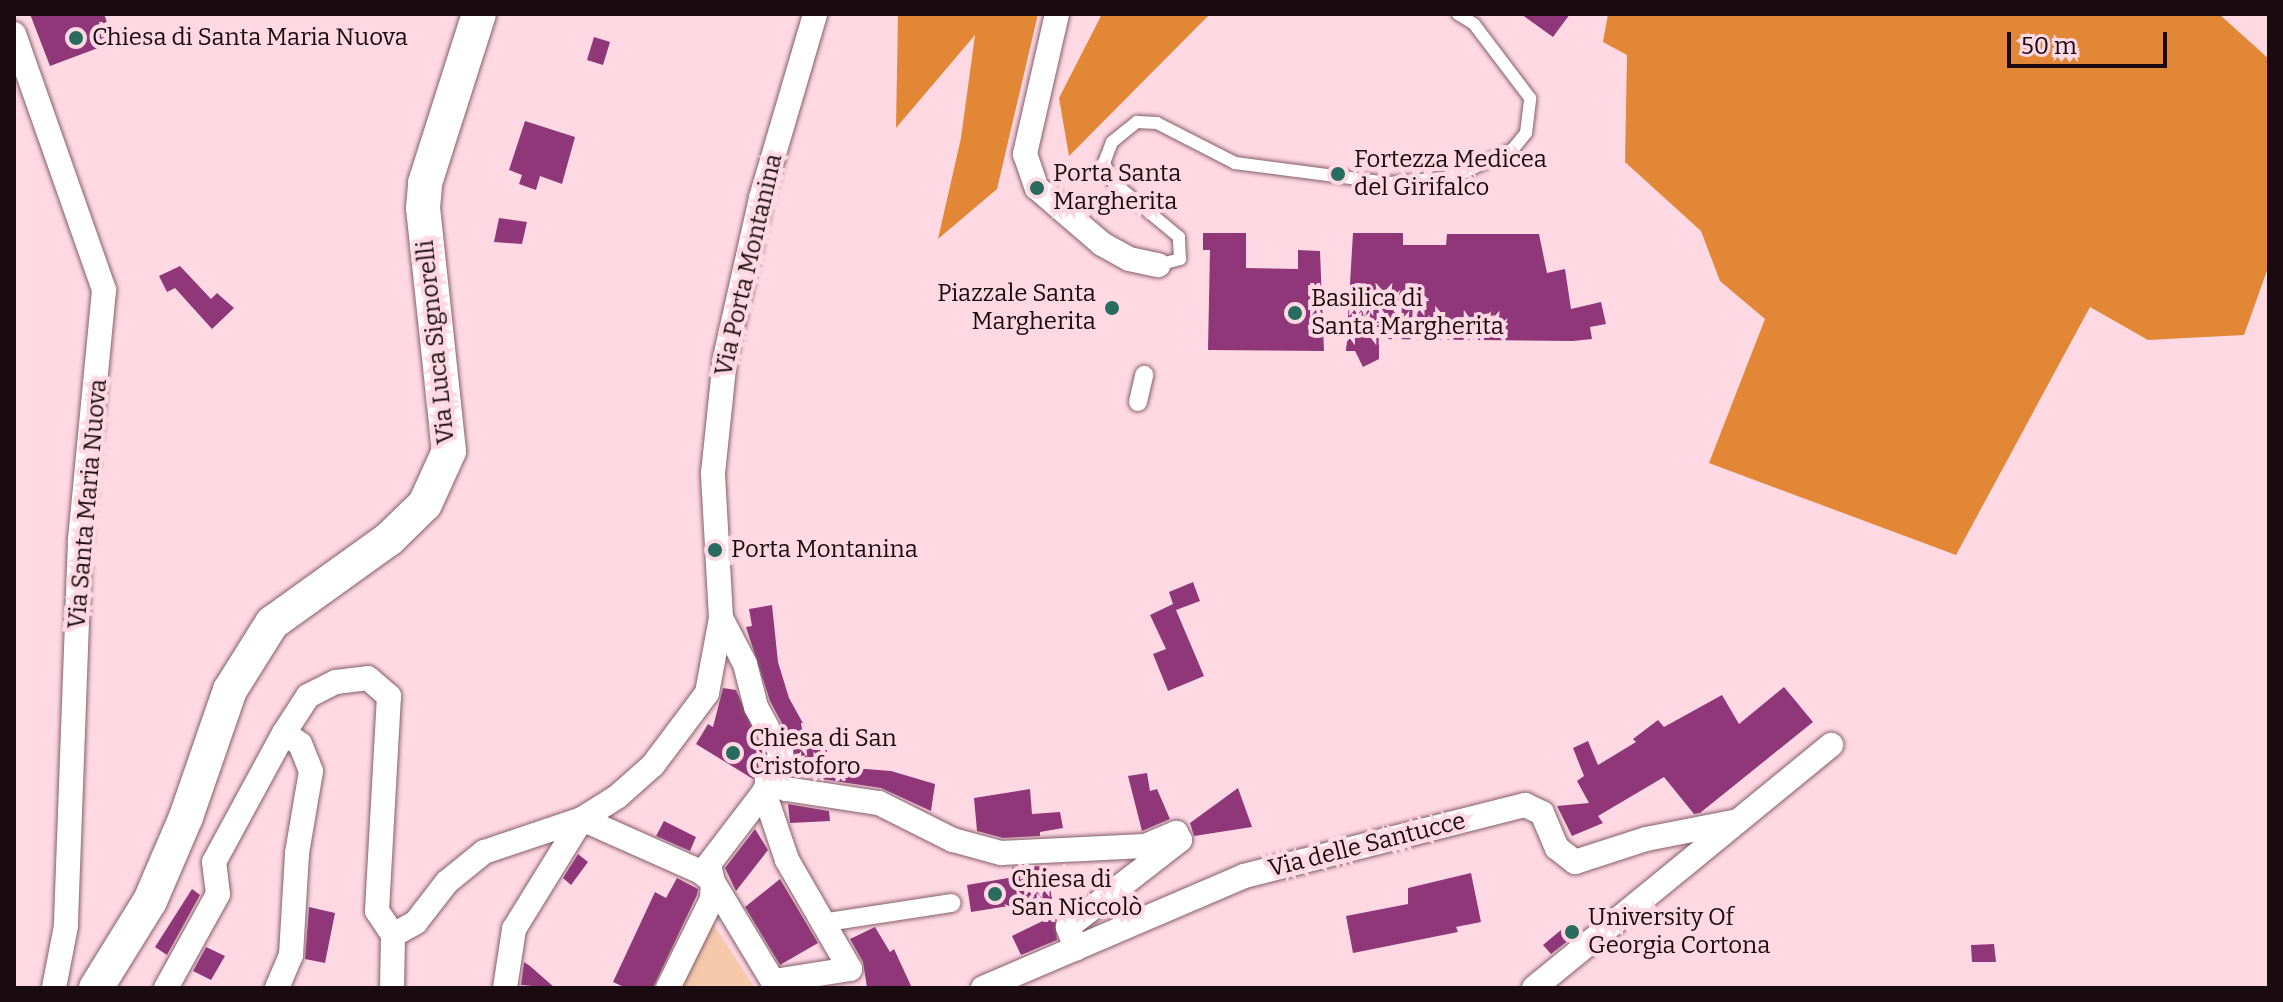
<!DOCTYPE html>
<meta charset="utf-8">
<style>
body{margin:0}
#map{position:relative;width:2283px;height:1002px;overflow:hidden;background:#fed9e4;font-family:Bitter,serif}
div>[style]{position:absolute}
.green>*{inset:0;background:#f5c9a9}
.forest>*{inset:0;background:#e28736}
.building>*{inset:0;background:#90377a}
.roads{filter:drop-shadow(0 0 2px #865e6b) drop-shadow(0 0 2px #865e6b)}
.service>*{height:12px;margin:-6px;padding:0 6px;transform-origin:6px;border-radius:6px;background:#fff}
.pedestrian>*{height:18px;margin:-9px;padding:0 9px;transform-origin:9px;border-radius:9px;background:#fff}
.minor>*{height:24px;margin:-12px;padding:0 12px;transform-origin:12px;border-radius:12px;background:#fff}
.secondary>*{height:34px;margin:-17px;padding:0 17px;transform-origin:17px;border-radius:17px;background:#fff}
.dots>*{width:22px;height:22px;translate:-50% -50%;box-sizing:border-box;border:4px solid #fed9e4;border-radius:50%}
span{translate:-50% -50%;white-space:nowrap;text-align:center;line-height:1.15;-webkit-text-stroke:8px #fed9e4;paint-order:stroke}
.poi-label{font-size:24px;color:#190b10}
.left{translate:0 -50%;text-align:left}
.right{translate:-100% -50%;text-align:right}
.street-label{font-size:24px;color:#190b10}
.frame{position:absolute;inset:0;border:16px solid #190b10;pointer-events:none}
.scale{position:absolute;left:2007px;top:32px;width:160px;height:36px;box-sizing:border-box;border:4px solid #190b10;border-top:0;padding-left:10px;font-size:24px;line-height:28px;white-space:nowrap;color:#190b10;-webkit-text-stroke:6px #fed9e4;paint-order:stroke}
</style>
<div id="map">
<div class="green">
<div style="clip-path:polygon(712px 922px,755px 988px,681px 988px)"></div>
</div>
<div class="forest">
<div style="clip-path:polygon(898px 14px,1038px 14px,997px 189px,938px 239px,961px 138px,975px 35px,896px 128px)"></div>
<div style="clip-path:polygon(1102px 14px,1210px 14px,1069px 156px,1059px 98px)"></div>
<div style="clip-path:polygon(1608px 14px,2219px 14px,2269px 59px,2269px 265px,2244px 335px,2148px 340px,2090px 307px,1956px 555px,1709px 463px,1765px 319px,1720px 281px,1701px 231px,1625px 162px,1627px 55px,1603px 42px)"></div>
</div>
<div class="building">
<div style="clip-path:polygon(30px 14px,104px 14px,114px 42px,50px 66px)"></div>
<div style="clip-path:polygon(1521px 14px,1570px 14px,1553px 37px)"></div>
<div style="clip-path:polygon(594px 37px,610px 42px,603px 65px,587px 60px)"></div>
<div style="clip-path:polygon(525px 121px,575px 137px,562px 184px,540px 176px,536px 190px,519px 184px,522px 175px,509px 170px)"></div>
<div style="clip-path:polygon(499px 218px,527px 222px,522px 244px,494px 242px)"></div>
<div style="clip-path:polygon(1203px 233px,1246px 233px,1246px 268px,1298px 269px,1298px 250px,1320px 251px,1324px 351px,1208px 350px,1210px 250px,1203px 250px)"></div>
<div style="clip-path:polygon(1353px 233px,1403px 233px,1403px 245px,1446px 245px,1447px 234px,1539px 234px,1547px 273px,1565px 269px,1571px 309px,1601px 302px,1606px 324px,1590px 327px,1592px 339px,1573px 341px,1379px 339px,1379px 359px,1363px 367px,1355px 351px,1346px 351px)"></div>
<div style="clip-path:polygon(180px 266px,211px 299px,217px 293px,234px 308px,212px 329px,175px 288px,167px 292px,159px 276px)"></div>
<div style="clip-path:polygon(1193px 582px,1200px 601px,1176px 610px,1204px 676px,1168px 691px,1153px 654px,1166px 649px,1150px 615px,1173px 604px,1169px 592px)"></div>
<div style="clip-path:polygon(772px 605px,778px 662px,789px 698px,815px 745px,827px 744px,827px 766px,891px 771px,935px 784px,931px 811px,881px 788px,788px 774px,794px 746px,770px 701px,746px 627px,752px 626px,749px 609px)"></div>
<div style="clip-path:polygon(1784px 687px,1813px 722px,1700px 813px,1694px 814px,1664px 777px,1598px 816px,1603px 823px,1572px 836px,1557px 806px,1589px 803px,1577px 781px,1584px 776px,1573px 748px,1588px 741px,1598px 765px,1636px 742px,1633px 739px,1658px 720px,1664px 727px,1722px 695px,1739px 724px)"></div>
<div style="clip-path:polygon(723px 688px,736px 690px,764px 754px,753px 779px,696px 744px,708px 724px,713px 727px)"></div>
<div style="clip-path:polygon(1147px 773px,1150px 791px,1157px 789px,1170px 819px,1142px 831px,1128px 776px)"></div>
<div style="clip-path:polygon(1238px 788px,1252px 827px,1194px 836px,1190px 823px)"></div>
<div style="clip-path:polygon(1030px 789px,1032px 814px,1060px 812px,1063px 828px,1040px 832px,1040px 836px,1003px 838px,977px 831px,974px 798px)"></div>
<div style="clip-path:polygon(788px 804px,829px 811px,830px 821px,790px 823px)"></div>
<div style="clip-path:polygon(664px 821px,696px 837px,690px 851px,656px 836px)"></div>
<div style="clip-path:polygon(755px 829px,768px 850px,736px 891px,725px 868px)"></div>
<div style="clip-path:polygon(578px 854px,588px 862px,571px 885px,563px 878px)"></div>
<div style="clip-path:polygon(1046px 866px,1052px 899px,971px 912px,967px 885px,1014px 877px,1012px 867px)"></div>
<div style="clip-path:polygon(1471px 873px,1481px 922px,1456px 927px,1458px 932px,1353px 953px,1346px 916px,1408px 904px,1408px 888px)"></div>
<div style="clip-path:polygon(677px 878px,698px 889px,697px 895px,653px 988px,626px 988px,613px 982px,655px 892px,666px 898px)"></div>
<div style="clip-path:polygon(780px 879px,818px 943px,780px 965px,745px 907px)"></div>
<div style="clip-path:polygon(192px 889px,200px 895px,167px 955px,155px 947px)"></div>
<div style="clip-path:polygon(309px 907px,335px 913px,325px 963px,305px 959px)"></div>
<div style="clip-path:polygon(1055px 915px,1057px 940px,1021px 955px,1012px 936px)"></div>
<div style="clip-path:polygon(1567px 925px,1577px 934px,1551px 954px,1543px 945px)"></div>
<div style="clip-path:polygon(875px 927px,890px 952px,894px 949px,912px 988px,867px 988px,863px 962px,850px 939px)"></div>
<div style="clip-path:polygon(1994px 944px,1996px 962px,1972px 962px,1971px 945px)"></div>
<div style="clip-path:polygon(206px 947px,225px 956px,211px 980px,193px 971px)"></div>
<div style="clip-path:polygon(524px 962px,530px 966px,555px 988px,521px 985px)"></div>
</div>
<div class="roads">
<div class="service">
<div style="left:1158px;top:265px;width:23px;rotate:-15deg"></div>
<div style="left:1180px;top:259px;width:22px;rotate:-93deg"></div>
<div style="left:1179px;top:237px;width:85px;rotate:-140.3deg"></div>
<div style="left:1114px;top:183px;width:22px;rotate:-117deg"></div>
<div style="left:1104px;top:163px;width:22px;rotate:-69deg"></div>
<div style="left:1112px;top:142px;width:32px;rotate:-39deg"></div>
<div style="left:1137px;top:122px;width:20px;rotate:3deg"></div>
<div style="left:1157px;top:123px;width:88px;rotate:27.1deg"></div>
<div style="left:1235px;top:163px;width:156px;rotate:7.4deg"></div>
<div style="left:1390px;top:183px;width:64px;rotate:-5.4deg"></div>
<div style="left:1454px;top:177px;width:65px;rotate:-25.4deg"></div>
<div style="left:1513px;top:149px;width:21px;rotate:-51deg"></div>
<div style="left:1526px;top:133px;width:35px;rotate:-83deg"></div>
<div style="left:1530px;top:98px;width:93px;rotate:-127.1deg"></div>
<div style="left:1474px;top:24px;width:19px;rotate:-148deg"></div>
</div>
<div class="pedestrian">
<div style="left:1138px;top:402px;width:28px;rotate:-77deg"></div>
<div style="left:821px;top:923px;width:132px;rotate:-8.7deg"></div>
</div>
<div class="minor">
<div style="left:1057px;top:14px;width:144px;rotate:102.9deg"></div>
<div style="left:1025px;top:154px;width:36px;rotate:71deg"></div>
<div style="left:1037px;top:188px;width:86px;rotate:40.7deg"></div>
<div style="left:1102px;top:244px;width:31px;rotate:29deg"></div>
<div style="left:1129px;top:259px;width:30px;rotate:12deg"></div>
<div style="left:14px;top:34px;width:271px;rotate:70.6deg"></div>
<div style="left:104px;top:290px;width:251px;rotate:95.5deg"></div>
<div style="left:80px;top:540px;width:386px;rotate:92.1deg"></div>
<div style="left:66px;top:926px;width:63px;rotate:101deg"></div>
<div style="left:767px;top:781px;width:21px;rotate:23deg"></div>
<div style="left:786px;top:789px;width:94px;rotate:8.6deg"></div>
<div style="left:879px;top:803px;width:83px;rotate:26.6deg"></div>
<div style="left:953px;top:840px;width:50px;rotate:15.2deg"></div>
<div style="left:1001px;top:853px;width:144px;rotate:-2.8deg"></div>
<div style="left:1145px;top:846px;width:34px;rotate:-23deg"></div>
<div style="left:1176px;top:833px;width:8px;rotate:60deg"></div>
<div style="left:1180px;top:840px;width:142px;rotate:142.2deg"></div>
<div style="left:1068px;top:927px;width:23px;rotate:70deg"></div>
<div style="left:764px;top:792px;width:72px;rotate:71.3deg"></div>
<div style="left:787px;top:860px;width:126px;rotate:60deg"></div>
<div style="left:850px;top:969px;width:77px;rotate:171deg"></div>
<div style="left:582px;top:819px;width:130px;rotate:24deg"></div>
<div style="left:701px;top:872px;width:16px;rotate:40deg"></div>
<div style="left:713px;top:882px;width:18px;rotate:-103deg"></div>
<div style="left:709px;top:864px;width:91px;rotate:-52.6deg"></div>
<div style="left:764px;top:792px;width:43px;rotate:-66.4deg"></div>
<div style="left:781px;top:753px;width:52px;rotate:-118.5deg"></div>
<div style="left:756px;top:707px;width:44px;rotate:-104.3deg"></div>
<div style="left:745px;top:664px;width:52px;rotate:-117.6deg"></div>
<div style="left:721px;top:618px;width:145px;rotate:-93.2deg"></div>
<div style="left:713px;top:473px;width:116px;rotate:-84deg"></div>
<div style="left:725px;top:358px;width:164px;rotate:-77.3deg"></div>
<div style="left:761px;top:198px;width:192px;rotate:-73.6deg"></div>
<div style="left:713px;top:882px;width:124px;rotate:58.9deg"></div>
<div style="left:166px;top:988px;width:107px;rotate:-61deg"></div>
<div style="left:218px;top:894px;width:32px;rotate:-97deg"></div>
<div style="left:214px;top:862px;width:147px;rotate:-61.5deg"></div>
<div style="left:284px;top:733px;width:44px;rotate:-57deg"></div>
<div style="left:308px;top:696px;width:31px;rotate:-27deg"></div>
<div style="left:336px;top:682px;width:32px;rotate:-7deg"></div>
<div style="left:368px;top:678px;width:28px;rotate:41deg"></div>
<div style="left:389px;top:696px;width:215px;rotate:93.2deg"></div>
<div style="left:377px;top:911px;width:29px;rotate:56deg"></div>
<div style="left:277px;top:988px;width:36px;rotate:-67deg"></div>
<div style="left:291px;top:955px;width:102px;rotate:-86.6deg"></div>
<div style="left:297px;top:853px;width:83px;rotate:-80.3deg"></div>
<div style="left:311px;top:771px;width:29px;rotate:-112deg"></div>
<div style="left:300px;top:744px;width:19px;rotate:-145deg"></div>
<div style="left:392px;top:988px;width:53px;rotate:-88.9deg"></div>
<div style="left:393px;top:935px;width:26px;rotate:-29deg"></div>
<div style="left:416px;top:922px;width:51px;rotate:-52.2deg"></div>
<div style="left:447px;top:882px;width:48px;rotate:-39deg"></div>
<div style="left:484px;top:852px;width:103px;rotate:-18.6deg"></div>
<div style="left:505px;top:988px;width:60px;rotate:-81.3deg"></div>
<div style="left:514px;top:929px;width:129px;rotate:-58.3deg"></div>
<div style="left:582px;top:819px;width:41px;rotate:-32.2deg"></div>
<div style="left:617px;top:797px;width:48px;rotate:-41.6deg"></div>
<div style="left:653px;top:765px;width:90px;rotate:-53.1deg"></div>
<div style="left:707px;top:693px;width:76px;rotate:-79.4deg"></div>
<div style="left:668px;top:988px;width:99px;rotate:-63.7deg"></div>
<div style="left:712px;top:899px;width:17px;rotate:-87deg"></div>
<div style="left:983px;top:988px;width:284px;rotate:-23.2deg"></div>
<div style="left:1244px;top:876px;width:290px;rotate:-14.2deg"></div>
<div style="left:1525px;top:805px;width:19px;rotate:25deg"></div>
<div style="left:1542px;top:813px;width:38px;rotate:67deg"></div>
<div style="left:1557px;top:848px;width:23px;rotate:38deg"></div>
<div style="left:1575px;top:862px;width:75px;rotate:-17.9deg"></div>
<div style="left:1646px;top:839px;width:94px;rotate:-11.1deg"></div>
<div style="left:1534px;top:988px;width:384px;rotate:-39.3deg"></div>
</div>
<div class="secondary">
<div style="left:96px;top:988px;width:102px;rotate:-58.2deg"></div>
<div style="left:150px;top:901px;width:91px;rotate:-66.8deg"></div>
<div style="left:186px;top:817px;width:134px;rotate:-70.9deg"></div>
<div style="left:230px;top:690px;width:79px;rotate:-57.9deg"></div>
<div style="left:272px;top:623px;width:144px;rotate:-35.7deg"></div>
<div style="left:389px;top:539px;width:50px;rotate:-44.2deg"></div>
<div style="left:425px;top:504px;width:58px;rotate:-65.6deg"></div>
<div style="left:449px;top:451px;width:244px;rotate:-96.1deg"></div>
<div style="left:423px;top:208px;width:25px;rotate:-85deg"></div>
<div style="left:425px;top:183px;width:177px;rotate:-72.3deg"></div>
</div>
</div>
<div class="dots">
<div style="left:76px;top:38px;background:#286c5f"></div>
<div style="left:1338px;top:174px;background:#286c5f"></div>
<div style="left:1037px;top:188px;background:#286c5f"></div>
<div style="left:1112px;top:308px;background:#286c5f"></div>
<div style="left:1295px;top:313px;background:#286c5f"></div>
<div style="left:715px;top:550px;background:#286c5f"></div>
<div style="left:733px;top:753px;background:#286c5f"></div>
<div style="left:995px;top:894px;background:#286c5f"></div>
<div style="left:1572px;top:932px;background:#286c5f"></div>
</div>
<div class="poi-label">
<span class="left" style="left:92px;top:38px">Chiesa di Santa Maria Nuova</span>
<span class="left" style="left:1354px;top:174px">Fortezza Medicea<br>del Girifalco</span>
<span class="left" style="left:1053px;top:188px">Porta Santa<br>Margherita</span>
<span class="right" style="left:1096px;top:308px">Piazzale Santa<br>Margherita</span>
<span class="left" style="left:1311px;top:313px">Basilica di<br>Santa Margherita</span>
<span class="left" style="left:731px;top:550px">Porta Montanina</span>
<span class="left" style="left:749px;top:753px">Chiesa di San<br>Cristoforo</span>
<span class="left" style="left:1011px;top:894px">Chiesa di<br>San Niccolò</span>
<span class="left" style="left:1588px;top:932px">University Of<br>Georgia Cortona</span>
</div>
<div class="street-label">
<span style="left:749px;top:265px;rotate:-77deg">Via Porta Montanina</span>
<span style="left:436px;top:342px;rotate:-96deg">Via Luca Signorelli</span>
<span style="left:88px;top:504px;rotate:-85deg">Via Santa Maria Nuova</span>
<span style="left:1367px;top:845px;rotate:-14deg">Via delle Santucce</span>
</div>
<div class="frame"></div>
<div class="scale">50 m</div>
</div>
